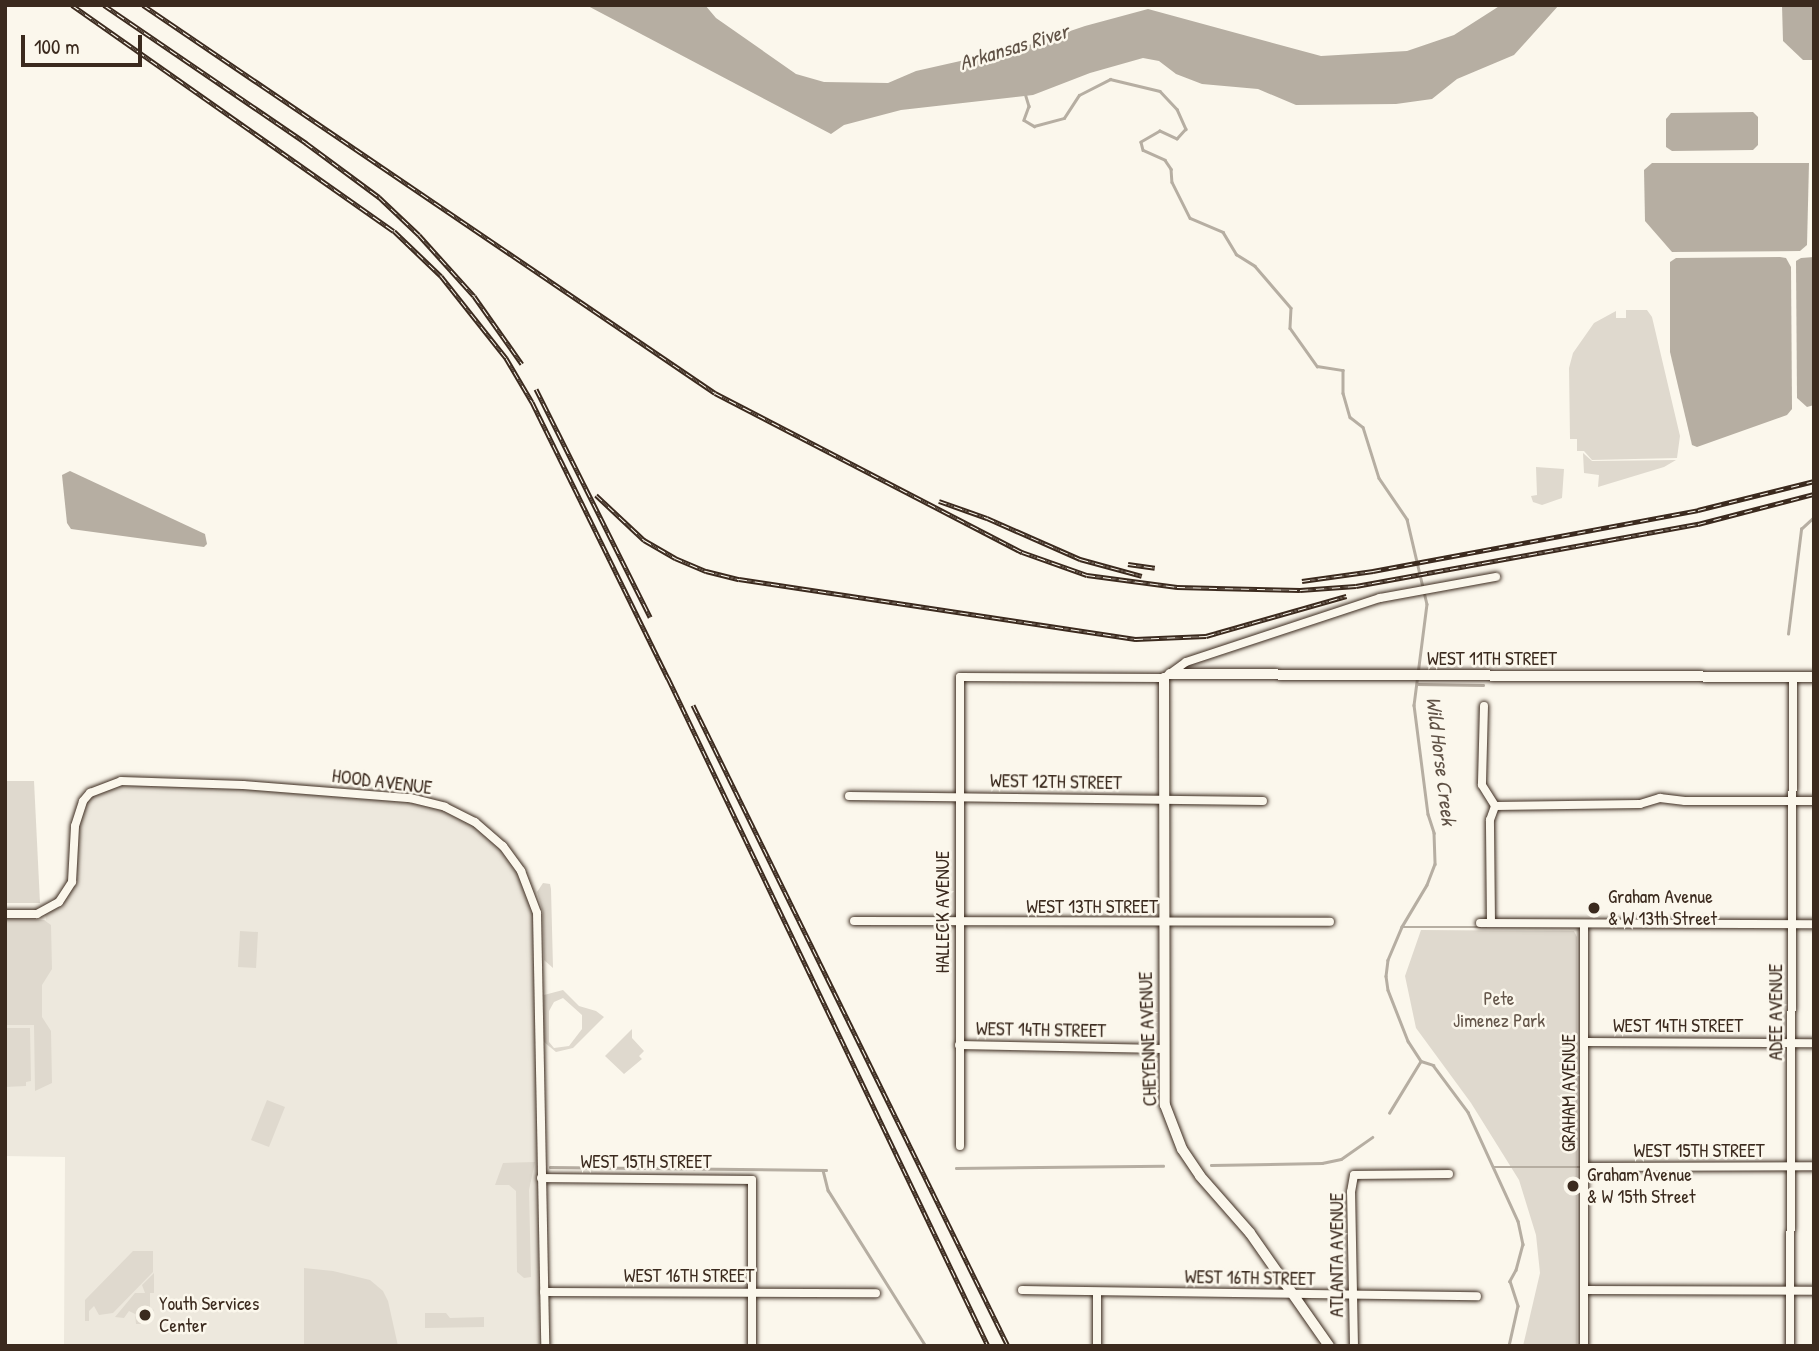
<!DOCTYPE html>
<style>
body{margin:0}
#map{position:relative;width:1819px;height:1351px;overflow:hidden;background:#fbf7ec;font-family:"Patrick Hand",sans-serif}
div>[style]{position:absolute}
.built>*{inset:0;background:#ede8dd}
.green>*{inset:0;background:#dfd9ce}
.water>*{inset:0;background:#b6aea2}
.stream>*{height:2.5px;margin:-1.25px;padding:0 1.25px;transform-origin:1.25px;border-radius:1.25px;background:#b6aea2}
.roads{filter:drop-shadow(0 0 2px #3b2a1e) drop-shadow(0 0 2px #3b2a1e)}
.minor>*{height:8px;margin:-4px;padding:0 4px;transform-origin:4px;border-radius:4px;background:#fbf7ec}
.tertiary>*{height:10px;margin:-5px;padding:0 5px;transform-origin:5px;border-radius:5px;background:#fbf7ec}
.rail>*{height:5px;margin-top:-2.5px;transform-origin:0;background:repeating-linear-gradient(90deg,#fbf7ec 0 8px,#3b2a1e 0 16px);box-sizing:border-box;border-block:2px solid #3b2a1e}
.dots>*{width:19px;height:19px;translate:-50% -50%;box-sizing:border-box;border:4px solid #fbf7ec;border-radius:50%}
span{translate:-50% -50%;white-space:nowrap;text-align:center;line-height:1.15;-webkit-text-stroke:5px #fbf7ec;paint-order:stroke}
.street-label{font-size:19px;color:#3b2a1e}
.poi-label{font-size:19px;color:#3b2a1e}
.left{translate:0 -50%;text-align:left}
.park-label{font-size:19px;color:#64564a}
.water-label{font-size:21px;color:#605246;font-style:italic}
.frame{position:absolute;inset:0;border:7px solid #3b2a1e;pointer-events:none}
.scale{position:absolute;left:21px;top:35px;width:121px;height:32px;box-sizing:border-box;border:4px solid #3b2a1e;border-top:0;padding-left:9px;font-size:21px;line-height:24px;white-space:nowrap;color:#3b2a1e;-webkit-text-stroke:5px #fbf7ec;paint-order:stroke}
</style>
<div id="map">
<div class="built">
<div style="clip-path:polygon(121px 781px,409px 799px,461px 815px,502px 846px,521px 871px,537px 914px,539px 1346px,64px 1346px,65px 1157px,5px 1156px,5px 918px,46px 920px,45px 912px,72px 882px,76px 826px,90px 793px)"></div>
</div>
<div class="green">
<div style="clip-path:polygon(1626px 310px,1647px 310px,1652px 317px,1680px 436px,1677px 458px,1592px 460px,1584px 451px,1577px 451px,1577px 439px,1570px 439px,1569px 368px,1573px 353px,1594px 323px,1616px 311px,1616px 318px,1626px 318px)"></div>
<div style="clip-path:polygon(1583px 453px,1592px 461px,1676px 460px,1664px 467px,1598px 487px,1599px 475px,1584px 473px)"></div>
<div style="clip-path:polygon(1536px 467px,1564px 469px,1562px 498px,1542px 505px,1533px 502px,1531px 496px,1537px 495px)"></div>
<div style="clip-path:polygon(5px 781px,34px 781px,40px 903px,5px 903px)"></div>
<div style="clip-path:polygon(543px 883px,550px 884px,551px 889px,553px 968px,544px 960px,543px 912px,537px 892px)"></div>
<div style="clip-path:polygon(5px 918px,44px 920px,51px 925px,52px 969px,42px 985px,42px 1017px,51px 1031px,52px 1083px,35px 1091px,34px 1025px,5px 1025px)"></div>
<div style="clip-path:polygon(1421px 930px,1574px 931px,1577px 937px,1577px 1346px,1523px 1346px,1540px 1273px,1536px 1235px,1519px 1180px,1471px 1103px,1416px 1028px,1405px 976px)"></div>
<div style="clip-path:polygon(240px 931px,258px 932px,256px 968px,238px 967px)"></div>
<div style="clip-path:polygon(evenodd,563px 990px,579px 1006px,596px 1011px,604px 1017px,573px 1048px,556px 1052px,544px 1042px,544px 995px,563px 990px,563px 998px,582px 1015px,582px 1029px,569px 1046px,554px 1048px,549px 1042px,549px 1011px,554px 1002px,563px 998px)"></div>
<div style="clip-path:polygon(5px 1028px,30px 1028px,31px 1081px,26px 1082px,26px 1086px,5px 1087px)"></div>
<div style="clip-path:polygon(632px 1029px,632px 1038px,644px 1051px,639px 1056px,642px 1059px,624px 1074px,605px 1056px)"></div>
<div style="clip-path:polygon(267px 1100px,285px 1107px,269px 1147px,251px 1140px)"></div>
<div style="clip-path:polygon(535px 1162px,529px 1190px,531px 1277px,524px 1278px,517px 1272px,516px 1191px,509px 1185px,495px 1185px,503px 1163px)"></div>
<div style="clip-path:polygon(133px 1251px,153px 1251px,153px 1272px,113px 1313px,99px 1315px,94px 1306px,89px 1311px,89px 1321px,85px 1321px,85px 1300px)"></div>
<div style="clip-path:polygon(304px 1268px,333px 1271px,370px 1280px,383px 1291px,388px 1301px,398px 1346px,304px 1346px)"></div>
<div style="clip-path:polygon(154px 1273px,154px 1293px,150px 1293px,150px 1308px,154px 1310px,154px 1318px,148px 1324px,136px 1324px,135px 1314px,129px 1311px,124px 1318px,115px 1317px,135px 1293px,145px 1293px,142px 1285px)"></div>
<div style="clip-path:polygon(425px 1313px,446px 1313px,450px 1318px,484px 1317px,484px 1327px,425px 1328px)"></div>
</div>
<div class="water">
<div style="clip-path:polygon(586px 5px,705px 5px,716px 18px,796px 74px,824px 82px,888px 83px,916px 71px,1023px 47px,1085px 26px,1148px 9px,1321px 56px,1407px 51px,1454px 35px,1501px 5px,1559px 5px,1514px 55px,1457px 79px,1432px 99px,1396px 104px,1296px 105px,1258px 89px,1202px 84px,1176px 74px,1159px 61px,1143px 58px,1090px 73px,1033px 95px,901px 110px,844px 125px,831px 134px)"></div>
<div style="clip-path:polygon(1782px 5px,1814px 5px,1814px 60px,1803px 60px,1783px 41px)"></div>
<div style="clip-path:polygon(1753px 112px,1758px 117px,1758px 145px,1753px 150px,1672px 151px,1666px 147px,1666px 119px,1671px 113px)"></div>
<div style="clip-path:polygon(1652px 163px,1809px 163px,1807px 245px,1800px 251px,1672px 252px,1645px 221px,1644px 170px)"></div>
<div style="clip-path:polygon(1780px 257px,1786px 258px,1791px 267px,1792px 409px,1787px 415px,1697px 447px,1692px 445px,1670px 352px,1670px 262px,1676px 258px)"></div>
<div style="clip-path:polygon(1814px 257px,1814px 405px,1807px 407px,1797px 398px,1796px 261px,1801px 258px)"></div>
<div style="clip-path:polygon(70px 471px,205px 534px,207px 544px,204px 547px,71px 529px,67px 523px,62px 475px)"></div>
</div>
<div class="stream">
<div style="left:1025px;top:93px;width:14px;rotate:73deg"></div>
<div style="left:1029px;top:106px;width:15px;rotate:110deg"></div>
<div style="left:1024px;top:120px;width:12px;rotate:31deg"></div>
<div style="left:1034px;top:126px;width:31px;rotate:-15deg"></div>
<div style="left:1064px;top:118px;width:27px;rotate:-57deg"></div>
<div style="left:1079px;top:95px;width:35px;rotate:-27deg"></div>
<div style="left:1110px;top:79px;width:51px;rotate:13.5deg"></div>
<div style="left:1160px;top:91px;width:25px;rotate:47deg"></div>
<div style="left:1177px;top:109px;width:22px;rotate:66deg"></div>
<div style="left:1186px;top:129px;width:13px;rotate:132deg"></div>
<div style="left:1177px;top:139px;width:19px;rotate:-155deg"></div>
<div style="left:1160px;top:131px;width:22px;rotate:150deg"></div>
<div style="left:1141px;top:142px;width:8px;rotate:76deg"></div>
<div style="left:1143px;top:150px;width:24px;rotate:24deg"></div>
<div style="left:1165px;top:160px;width:11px;rotate:56deg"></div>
<div style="left:1171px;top:169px;width:13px;rotate:86deg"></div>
<div style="left:1172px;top:182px;width:40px;rotate:63.4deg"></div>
<div style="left:1190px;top:218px;width:36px;rotate:23deg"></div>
<div style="left:1223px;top:232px;width:26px;rotate:59deg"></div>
<div style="left:1236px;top:254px;width:22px;rotate:32deg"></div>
<div style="left:1255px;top:266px;width:55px;rotate:49.4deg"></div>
<div style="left:1291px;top:308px;width:20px;rotate:93deg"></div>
<div style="left:1290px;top:328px;width:47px;rotate:54.6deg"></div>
<div style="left:1317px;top:366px;width:26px;rotate:9deg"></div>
<div style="left:1343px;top:370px;width:23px;rotate:90deg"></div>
<div style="left:1343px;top:393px;width:25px;rotate:74deg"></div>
<div style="left:1350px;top:417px;width:16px;rotate:38deg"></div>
<div style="left:1363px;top:427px;width:53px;rotate:72.6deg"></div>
<div style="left:1379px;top:478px;width:50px;rotate:55.7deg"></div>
<div style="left:1407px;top:519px;width:87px;rotate:76.8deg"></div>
<div style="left:1427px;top:604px;width:102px;rotate:97.3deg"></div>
<div style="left:1414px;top:705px;width:110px;rotate:82.7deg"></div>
<div style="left:1428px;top:814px;width:20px;rotate:72deg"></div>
<div style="left:1434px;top:833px;width:31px;rotate:88deg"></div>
<div style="left:1435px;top:864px;width:22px;rotate:111deg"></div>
<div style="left:1427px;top:885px;width:49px;rotate:120.8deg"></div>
<div style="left:1402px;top:927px;width:36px;rotate:113deg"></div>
<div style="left:1388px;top:960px;width:16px;rotate:97deg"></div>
<div style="left:1386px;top:976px;width:14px;rotate:82deg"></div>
<div style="left:1388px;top:990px;width:55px;rotate:68.6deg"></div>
<div style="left:1408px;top:1041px;width:24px;rotate:57deg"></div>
<div style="left:1421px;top:1061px;width:13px;rotate:18deg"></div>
<div style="left:1433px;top:1065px;width:59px;rotate:53.3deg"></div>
<div style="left:1468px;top:1112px;width:120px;rotate:65.4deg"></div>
<div style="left:1518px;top:1221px;width:24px;rotate:78deg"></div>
<div style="left:1523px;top:1244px;width:27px;rotate:105deg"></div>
<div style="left:1516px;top:1270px;width:13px;rotate:119deg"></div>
<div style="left:1510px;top:1281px;width:26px;rotate:72deg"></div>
<div style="left:1518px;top:1306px;width:41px;rotate:102.7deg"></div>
<div style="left:1788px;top:634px;width:106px;rotate:-82.9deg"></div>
<div style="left:1801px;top:529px;width:18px;rotate:-43deg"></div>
<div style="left:1417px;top:684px;width:66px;rotate:0.9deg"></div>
<div style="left:1403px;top:927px;width:77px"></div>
<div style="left:1389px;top:1113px;width:60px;rotate:-58.7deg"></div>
<div style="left:1211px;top:1165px;width:111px;rotate:-1deg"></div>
<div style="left:1322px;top:1163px;width:19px;rotate:-12deg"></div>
<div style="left:1341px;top:1159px;width:38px;rotate:-35deg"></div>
<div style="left:550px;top:1167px;width:276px;rotate:0.6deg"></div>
<div style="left:1493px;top:1167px;width:88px"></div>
<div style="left:956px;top:1168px;width:207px;rotate:-0.6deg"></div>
<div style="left:823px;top:1170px;width:21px;rotate:76deg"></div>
<div style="left:828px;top:1190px;width:184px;rotate:57.9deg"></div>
</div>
<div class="roads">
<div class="minor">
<div style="left:1484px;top:706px;width:79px;rotate:91.5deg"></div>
<div style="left:1482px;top:785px;width:25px;rotate:58deg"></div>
<div style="left:849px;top:796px;width:414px;rotate:0.7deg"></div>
<div style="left:1495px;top:806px;width:145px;rotate:-0.8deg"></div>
<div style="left:1640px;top:804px;width:21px;rotate:-17deg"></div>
<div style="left:1660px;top:798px;width:25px;rotate:7deg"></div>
<div style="left:1685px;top:801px;width:129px"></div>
<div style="left:5px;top:914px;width:32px"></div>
<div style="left:37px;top:914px;width:25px;rotate:-29deg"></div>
<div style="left:59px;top:902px;width:24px;rotate:-57deg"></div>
<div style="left:72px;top:882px;width:56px;rotate:-86.9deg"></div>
<div style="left:75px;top:826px;width:26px;rotate:-72deg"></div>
<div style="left:83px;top:801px;width:11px;rotate:-49deg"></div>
<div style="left:90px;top:793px;width:33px;rotate:-21deg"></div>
<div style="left:121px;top:781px;width:122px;rotate:1.9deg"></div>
<div style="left:243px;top:785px;width:168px;rotate:4.5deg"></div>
<div style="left:410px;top:798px;width:36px;rotate:14deg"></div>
<div style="left:445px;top:807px;width:34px;rotate:27deg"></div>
<div style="left:475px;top:822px;width:37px;rotate:41deg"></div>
<div style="left:503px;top:846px;width:31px;rotate:54deg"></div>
<div style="left:521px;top:871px;width:45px;rotate:69.1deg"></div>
<div style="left:537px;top:913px;width:433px;rotate:88.9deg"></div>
<div style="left:854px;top:921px;width:476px;rotate:0.1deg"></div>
<div style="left:1480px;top:923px;width:334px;rotate:0.2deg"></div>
<div style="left:1491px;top:923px;width:103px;rotate:-90.6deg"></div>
<div style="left:1490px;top:820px;width:15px;rotate:-70deg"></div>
<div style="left:1585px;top:1042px;width:229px;rotate:0.3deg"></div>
<div style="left:959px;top:1045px;width:204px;rotate:1.1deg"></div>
<div style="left:960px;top:1146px;width:469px;rotate:-90deg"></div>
<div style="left:960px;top:677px;width:204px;rotate:0.3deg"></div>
<div style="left:1164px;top:678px;width:27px;rotate:-36deg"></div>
<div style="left:1186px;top:662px;width:204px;rotate:-18.3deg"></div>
<div style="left:1380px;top:598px;width:118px;rotate:-10.3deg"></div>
<div style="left:1584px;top:1167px;width:230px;rotate:-0.2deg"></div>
<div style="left:541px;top:1178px;width:211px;rotate:0.5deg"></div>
<div style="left:752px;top:1180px;width:166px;rotate:90deg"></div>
<div style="left:1022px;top:1290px;width:455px;rotate:0.8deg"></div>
<div style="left:1584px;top:1290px;width:230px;rotate:0.2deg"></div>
<div style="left:544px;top:1292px;width:332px;rotate:0.2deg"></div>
<div style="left:1097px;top:1292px;width:54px;rotate:90deg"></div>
<div style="left:1354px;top:1346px;width:154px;rotate:-91.1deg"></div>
<div style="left:1351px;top:1192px;width:17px;rotate:-80deg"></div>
<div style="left:1354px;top:1175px;width:95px;rotate:-0.6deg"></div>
<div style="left:1584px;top:1346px;width:422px;rotate:-90deg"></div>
<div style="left:1790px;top:1346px;width:669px;rotate:-89.74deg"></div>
</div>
<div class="tertiary">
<div style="left:1170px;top:674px;width:644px;rotate:0.27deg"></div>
<div style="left:1164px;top:678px;width:427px;rotate:89.9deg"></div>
<div style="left:1165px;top:1105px;width:47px;rotate:68.9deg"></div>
<div style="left:1182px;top:1149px;width:32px;rotate:56deg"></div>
<div style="left:1200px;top:1176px;width:76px;rotate:48.7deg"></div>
<div style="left:1250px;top:1233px;width:138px;rotate:55deg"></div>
</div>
</div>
<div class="rail">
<div style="left:72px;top:5px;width:393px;rotate:35.1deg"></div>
<div style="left:394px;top:231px;width:65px;rotate:43.8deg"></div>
<div style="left:441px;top:276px;width:105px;rotate:51.6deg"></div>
<div style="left:506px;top:358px;width:51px;rotate:59.4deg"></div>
<div style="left:532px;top:402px;width:308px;rotate:63.8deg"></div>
<div style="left:668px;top:678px;width:741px;rotate:64.4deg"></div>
<div style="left:104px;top:5px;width:245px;rotate:34.3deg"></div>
<div style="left:306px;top:143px;width:91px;rotate:36.5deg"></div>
<div style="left:379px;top:197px;width:55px;rotate:43.5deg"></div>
<div style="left:419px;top:235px;width:82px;rotate:48deg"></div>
<div style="left:474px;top:296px;width:83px;rotate:54.8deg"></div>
<div style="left:143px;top:5px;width:691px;rotate:34.15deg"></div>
<div style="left:715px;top:393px;width:346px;rotate:27.4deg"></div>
<div style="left:1022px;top:552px;width:69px;rotate:19.5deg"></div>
<div style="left:1087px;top:575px;width:91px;rotate:7.6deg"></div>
<div style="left:1177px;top:587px;width:123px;rotate:1.4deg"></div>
<div style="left:1300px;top:590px;width:56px;rotate:-4.1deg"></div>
<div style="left:1356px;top:586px;width:348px;rotate:-10.3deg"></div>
<div style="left:1698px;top:524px;width:120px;rotate:-14.5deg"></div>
<div style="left:536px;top:389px;width:255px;rotate:63.4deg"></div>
<div style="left:596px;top:495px;width:66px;rotate:43.2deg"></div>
<div style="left:644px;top:540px;width:36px;rotate:30deg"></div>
<div style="left:675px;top:558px;width:34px;rotate:23deg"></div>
<div style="left:706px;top:571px;width:34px;rotate:14deg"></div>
<div style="left:739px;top:579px;width:401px;rotate:8.6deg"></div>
<div style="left:1135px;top:639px;width:71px;rotate:-2.4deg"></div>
<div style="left:1206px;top:636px;width:146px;rotate:-15.9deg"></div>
<div style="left:939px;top:501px;width:51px;rotate:19.5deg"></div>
<div style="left:987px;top:518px;width:102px;rotate:23.8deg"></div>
<div style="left:1080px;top:559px;width:64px;rotate:15.3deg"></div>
<div style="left:1128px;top:564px;width:27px;rotate:8deg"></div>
<div style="left:1302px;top:581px;width:72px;rotate:-8deg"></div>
<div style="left:1373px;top:571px;width:331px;rotate:-10.6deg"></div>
<div style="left:1698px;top:510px;width:120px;rotate:-14deg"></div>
<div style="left:693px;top:705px;width:714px;rotate:63.83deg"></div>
</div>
<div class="dots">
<div style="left:1594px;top:908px;background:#3b2a1e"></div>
<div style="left:1573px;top:1186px;background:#3b2a1e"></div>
<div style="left:145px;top:1315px;background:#3b2a1e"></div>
</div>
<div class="street-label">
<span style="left:1492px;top:659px">WEST 11TH STREET</span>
<span style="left:382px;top:782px;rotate:7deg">HOOD AVENUE</span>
<span style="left:1056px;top:782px;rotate:1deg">WEST 12TH STREET</span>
<span style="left:1092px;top:907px">WEST 13TH STREET</span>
<span style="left:943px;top:912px;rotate:-90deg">HALLECK AVENUE</span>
<span style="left:1776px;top:1012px;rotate:-90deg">ADEE AVENUE</span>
<span style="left:1678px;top:1026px">WEST 14TH STREET</span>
<span style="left:1041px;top:1030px;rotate:1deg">WEST 14TH STREET</span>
<span style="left:1148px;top:1039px;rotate:-92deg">CHEYENNE AVENUE</span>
<span style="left:1569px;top:1093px;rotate:-90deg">GRAHAM AVENUE</span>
<span style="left:1699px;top:1151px">WEST 15TH STREET</span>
<span style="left:646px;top:1162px">WEST 15TH STREET</span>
<span style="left:1337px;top:1255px;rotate:-90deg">ATLANTA AVENUE</span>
<span style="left:689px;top:1276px">WEST 16TH STREET</span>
<span style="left:1250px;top:1278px;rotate:1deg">WEST 16TH STREET</span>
</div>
<div class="poi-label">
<span class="left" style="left:1608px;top:908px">Graham Avenue<br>&amp; W 13th Street</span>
<span class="left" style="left:1587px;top:1186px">Graham Avenue<br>&amp; W 15th Street</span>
<span class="left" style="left:159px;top:1315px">Youth Services<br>Center</span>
</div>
<div class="park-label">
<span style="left:1499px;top:1010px">Pete<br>Jimenez Park</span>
</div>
<div class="water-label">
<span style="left:1014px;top:47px;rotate:-17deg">Arkansas River</span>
<span style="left:1441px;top:761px;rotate:83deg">Wild Horse Creek</span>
</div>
<div class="frame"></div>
<div class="scale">100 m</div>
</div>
